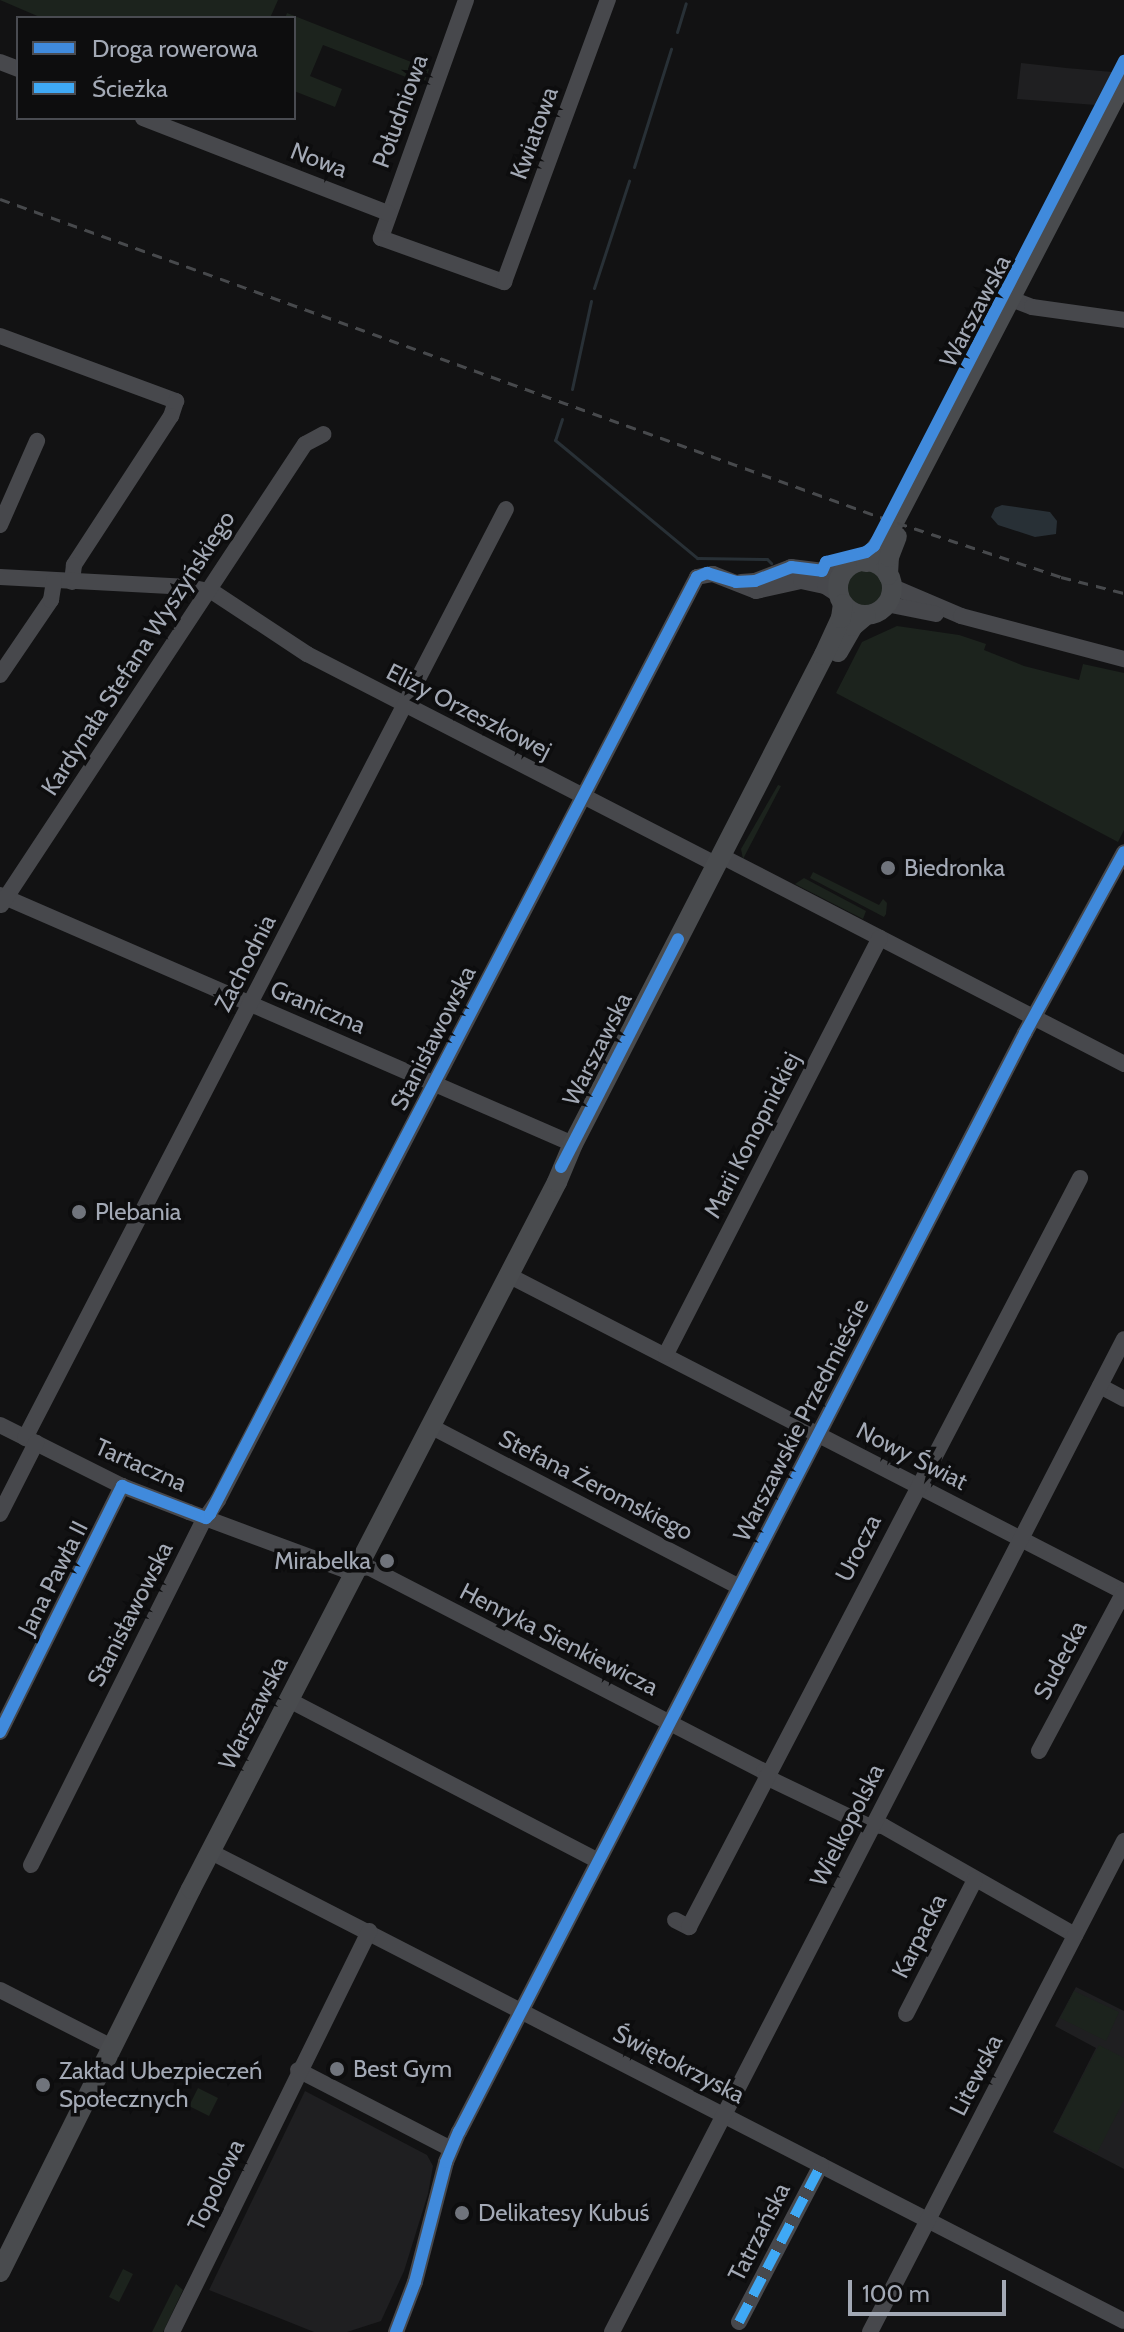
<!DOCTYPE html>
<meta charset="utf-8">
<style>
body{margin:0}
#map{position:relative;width:1124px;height:2332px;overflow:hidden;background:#121213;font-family:Cabin,sans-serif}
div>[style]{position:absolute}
.built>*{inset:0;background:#1f1f21}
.green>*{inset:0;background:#1c231d}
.round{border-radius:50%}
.water>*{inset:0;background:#283036}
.stream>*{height:3px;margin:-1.5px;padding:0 1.5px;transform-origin:1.5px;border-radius:1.5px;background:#283036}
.minor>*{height:16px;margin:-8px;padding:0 8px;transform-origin:8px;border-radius:8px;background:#47484c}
.major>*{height:20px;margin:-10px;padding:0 10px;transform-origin:10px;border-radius:10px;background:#494b4e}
.major>.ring{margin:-10px;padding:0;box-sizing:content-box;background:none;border:20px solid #494b4e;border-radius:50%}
.rail>*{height:3px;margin-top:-1.5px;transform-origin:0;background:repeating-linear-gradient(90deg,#47494c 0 10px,transparent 0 18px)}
.quiet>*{height:10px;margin-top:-5px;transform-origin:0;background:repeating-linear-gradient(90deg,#3fa9f5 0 20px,transparent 0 30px)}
.cycleway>*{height:12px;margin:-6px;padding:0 6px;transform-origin:6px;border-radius:6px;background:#408adc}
.dots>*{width:22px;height:22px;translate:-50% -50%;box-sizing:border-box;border:4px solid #0d0d0e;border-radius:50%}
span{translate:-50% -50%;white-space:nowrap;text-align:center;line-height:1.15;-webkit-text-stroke:7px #0d0d0e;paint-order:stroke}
.street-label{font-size:24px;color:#a3a9b5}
.poi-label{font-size:24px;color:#a3a9b5}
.left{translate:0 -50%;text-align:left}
.right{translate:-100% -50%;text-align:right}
.legend{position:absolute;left:16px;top:16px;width:280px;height:104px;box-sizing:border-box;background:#0d0d0e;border:2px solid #494b51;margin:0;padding:10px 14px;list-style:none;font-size:24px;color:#a3a9b5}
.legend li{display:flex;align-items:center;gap:16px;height:40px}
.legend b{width:40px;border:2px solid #494b51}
.scale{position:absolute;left:848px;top:2280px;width:158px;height:36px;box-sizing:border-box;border:4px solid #a3a9b5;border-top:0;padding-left:10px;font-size:24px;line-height:28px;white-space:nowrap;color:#a3a9b5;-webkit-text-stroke:6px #0d0d0e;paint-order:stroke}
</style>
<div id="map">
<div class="built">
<div style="clip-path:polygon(1021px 63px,1066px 68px,1113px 72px,1096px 105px,1017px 99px)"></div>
<div style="clip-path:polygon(1076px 1987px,1124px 2011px,1124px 2169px,1053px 2132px,1096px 2048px,1055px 2026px)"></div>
<div style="clip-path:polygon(305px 2091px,427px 2155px,433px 2166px,428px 2194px,404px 2271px,381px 2321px,347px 2332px,314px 2332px,209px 2290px)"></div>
</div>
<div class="green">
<div style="clip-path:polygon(0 0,278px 0,270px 18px,42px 18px)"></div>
<div style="clip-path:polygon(287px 13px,429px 69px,424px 84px,323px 45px,310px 76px,342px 89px,335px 107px,294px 91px,294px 18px,285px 18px)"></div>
<div class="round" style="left:844px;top:568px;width:42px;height:42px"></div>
<div style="clip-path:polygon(897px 626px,959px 635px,986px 644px,984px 650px,1024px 666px,1079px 680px,1083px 664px,1124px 673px,1124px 830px,1118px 842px,836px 693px,862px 642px)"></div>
<div style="clip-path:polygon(778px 785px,781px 786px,743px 859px,741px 849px)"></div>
<div style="clip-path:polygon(813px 872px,879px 905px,883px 899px,887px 903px,886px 914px,884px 917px,810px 878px)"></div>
<div style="clip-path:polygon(804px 878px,866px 911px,863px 919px,795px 884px)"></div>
<div style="clip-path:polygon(1074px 1991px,1119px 2012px,1106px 2041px,1060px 2018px)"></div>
<div style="clip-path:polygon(1099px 2045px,1124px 2058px,1124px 2100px,1097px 2153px,1054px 2131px)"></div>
<div style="clip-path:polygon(198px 2088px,218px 2098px,209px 2116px,189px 2106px)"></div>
<div style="clip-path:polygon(123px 2269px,133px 2274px,119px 2302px,109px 2297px)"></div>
<div style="clip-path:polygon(176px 2284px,183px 2290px,163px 2332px,152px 2332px)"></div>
</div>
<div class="water">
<div style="clip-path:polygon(1002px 505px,1050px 512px,1057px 521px,1056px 534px,1035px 537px,998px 525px,991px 517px,995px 508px)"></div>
</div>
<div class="stream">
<div style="left:677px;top:32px;width:30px;rotate:-73deg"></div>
<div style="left:634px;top:167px;width:124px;rotate:-72.6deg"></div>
<div style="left:594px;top:288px;width:113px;rotate:-71.9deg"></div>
<div style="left:572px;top:389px;width:90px;rotate:-77.8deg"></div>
<div style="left:562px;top:419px;width:22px;rotate:108deg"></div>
<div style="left:555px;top:440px;width:185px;rotate:39.7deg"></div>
<div style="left:697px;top:558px;width:70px;rotate:0.8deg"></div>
<div style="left:767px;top:559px;width:6px;rotate:45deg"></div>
</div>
<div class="minor">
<div style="left:466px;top:0;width:253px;rotate:109.7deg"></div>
<div style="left:381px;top:238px;width:131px;rotate:19.7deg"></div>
<div style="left:504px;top:282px;width:301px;rotate:-69.8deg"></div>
<div style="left:0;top:62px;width:19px;rotate:21deg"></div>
<div style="left:143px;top:118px;width:263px;rotate:21.2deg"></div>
<div style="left:1019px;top:302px;width:14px;rotate:21deg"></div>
<div style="left:1032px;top:307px;width:93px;rotate:8deg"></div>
<div style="left:0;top:336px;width:188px;rotate:20.3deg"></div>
<div style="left:176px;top:401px;width:16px;rotate:108deg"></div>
<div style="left:171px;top:416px;width:178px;rotate:123.1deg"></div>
<div style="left:74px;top:565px;width:17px;rotate:97deg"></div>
<div style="left:0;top:525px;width:92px;rotate:-66.2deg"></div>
<div style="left:0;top:577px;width:189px;rotate:3deg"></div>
<div style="left:189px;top:587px;width:25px;rotate:12deg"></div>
<div style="left:213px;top:592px;width:113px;rotate:33.4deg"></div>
<div style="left:307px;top:654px;width:460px;rotate:27.2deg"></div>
<div style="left:741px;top:582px;width:14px;rotate:-4deg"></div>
<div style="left:755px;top:581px;width:39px;rotate:-21deg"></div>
<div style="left:791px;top:567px;width:39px;rotate:7deg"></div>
<div style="left:830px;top:572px;width:16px;rotate:-14deg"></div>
<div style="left:891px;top:586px;width:76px;rotate:23.2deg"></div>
<div style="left:961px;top:616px;width:169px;rotate:14.8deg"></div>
<div style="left:886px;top:604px;width:51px;rotate:11.3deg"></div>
<div style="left:0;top:675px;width:91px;rotate:-55.8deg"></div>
<div style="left:51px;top:600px;width:20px;rotate:-81deg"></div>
<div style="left:729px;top:860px;width:445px;rotate:27.3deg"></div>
<div style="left:0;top:895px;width:625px;rotate:23.49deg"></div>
<div style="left:1px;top:905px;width:552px;rotate:-56.6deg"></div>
<div style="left:305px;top:444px;width:21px;rotate:-28deg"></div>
<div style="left:508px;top:1275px;width:693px;rotate:27.23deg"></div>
<div style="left:666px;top:1354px;width:468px;rotate:-62.8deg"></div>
<div style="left:1100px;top:1386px;width:27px;rotate:28deg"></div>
<div style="left:0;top:1425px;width:136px;rotate:26.6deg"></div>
<div style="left:122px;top:1486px;width:72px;rotate:21.2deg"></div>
<div style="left:189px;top:1512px;width:166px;rotate:20.4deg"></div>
<div style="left:345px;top:1570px;width:23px;rotate:-7deg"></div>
<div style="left:368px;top:1567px;width:445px;rotate:27.3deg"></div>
<div style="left:764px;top:1771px;width:6px;rotate:72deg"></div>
<div style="left:766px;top:1777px;width:111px;rotate:25.6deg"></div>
<div style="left:866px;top:1825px;width:17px;rotate:3deg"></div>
<div style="left:883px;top:1826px;width:221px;rotate:29.6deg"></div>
<div style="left:430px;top:1426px;width:348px;rotate:27.5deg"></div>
<div style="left:25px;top:1438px;width:1046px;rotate:-62.63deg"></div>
<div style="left:0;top:1514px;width:80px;rotate:-63.1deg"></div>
<div style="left:289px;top:1700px;width:348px;rotate:27.5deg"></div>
<div style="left:0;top:1732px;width:275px;rotate:-63.6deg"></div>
<div style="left:1039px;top:1751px;width:180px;rotate:-61.9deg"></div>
<div style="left:211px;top:1852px;width:1026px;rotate:27.19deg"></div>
<div style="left:31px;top:1865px;width:382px;rotate:-63.4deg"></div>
<div style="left:202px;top:1523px;width:28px;rotate:-55deg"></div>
<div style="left:218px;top:1500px;width:1040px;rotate:-62.57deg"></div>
<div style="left:697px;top:577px;width:16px;rotate:-11deg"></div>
<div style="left:713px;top:574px;width:46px;rotate:21.6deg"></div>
<div style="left:756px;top:591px;width:46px;rotate:-12.5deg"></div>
<div style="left:801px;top:581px;width:25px;rotate:12deg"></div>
<div style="left:825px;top:586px;width:17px;rotate:33deg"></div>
<div style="left:675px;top:1920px;width:16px;rotate:27deg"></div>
<div style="left:689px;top:1927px;width:845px;rotate:-62.43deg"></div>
<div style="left:0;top:1990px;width:126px;rotate:27deg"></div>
<div style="left:906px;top:2014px;width:151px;rotate:-62.8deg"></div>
<div style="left:298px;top:2070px;width:172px;rotate:27.3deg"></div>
<div style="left:739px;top:2322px;width:177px;rotate:-62.4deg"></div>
<div style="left:172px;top:2332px;width:447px;rotate:-63.8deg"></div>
<div style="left:396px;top:2332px;width:53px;rotate:-69.2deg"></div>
<div style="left:415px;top:2282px;width:124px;rotate:-75.5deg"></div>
<div style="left:446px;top:2162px;width:33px;rotate:-67deg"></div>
<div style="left:459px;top:2132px;width:1236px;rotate:-62.75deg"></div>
<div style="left:1025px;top:1033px;width:206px;rotate:-61.3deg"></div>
<div style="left:612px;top:2332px;width:1117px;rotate:-62.72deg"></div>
<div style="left:870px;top:2332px;width:553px;rotate:-62.65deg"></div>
</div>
<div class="major">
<div class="ring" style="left:838px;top:561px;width:34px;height:34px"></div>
<div style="left:866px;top:562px;width:42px;rotate:-53.7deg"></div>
<div style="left:891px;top:528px;width:505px;rotate:-62.52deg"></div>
<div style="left:888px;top:575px;width:18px;rotate:-87deg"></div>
<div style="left:889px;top:557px;width:22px;rotate:-69deg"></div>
<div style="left:838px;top:652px;width:30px;rotate:-60deg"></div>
<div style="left:853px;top:626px;width:17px;rotate:-40deg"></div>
<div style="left:0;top:2272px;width:428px;rotate:-63.5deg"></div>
<div style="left:191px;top:1889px;width:796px;rotate:-62.63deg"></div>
<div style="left:557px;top:1182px;width:41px;rotate:-67.2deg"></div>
<div style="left:573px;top:1144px;width:550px;rotate:-62.83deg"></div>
<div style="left:824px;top:655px;width:41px;rotate:-65.3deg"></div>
<div style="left:841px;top:618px;width:14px;rotate:-82deg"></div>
</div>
<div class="rail">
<div style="left:0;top:199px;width:936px;rotate:19.87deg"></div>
<div style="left:880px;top:517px;width:191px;rotate:18.3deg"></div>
<div style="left:1061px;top:577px;width:65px;rotate:14.3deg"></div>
</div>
<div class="quiet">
<div style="left:739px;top:2322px;width:177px;rotate:-62.4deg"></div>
</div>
<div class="cycleway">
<div style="left:561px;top:1167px;width:256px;rotate:-62.8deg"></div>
<div style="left:0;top:1732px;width:275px;rotate:-63.6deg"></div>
<div style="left:122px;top:1486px;width:90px;rotate:20.9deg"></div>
<div style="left:206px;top:1518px;width:6px;rotate:-45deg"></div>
<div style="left:210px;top:1514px;width:1056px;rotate:-62.54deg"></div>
<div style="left:697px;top:577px;width:11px;rotate:-22deg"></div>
<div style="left:707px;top:573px;width:30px;rotate:17deg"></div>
<div style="left:736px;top:582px;width:19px;rotate:-3deg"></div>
<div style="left:755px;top:581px;width:39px;rotate:-21deg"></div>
<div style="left:791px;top:567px;width:31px;rotate:7deg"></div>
<div style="left:822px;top:571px;width:10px;rotate:-66deg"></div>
<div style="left:826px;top:562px;width:41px;rotate:-14deg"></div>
<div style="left:866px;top:552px;width:10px;rotate:-37deg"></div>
<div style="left:874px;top:546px;width:546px;rotate:-62.73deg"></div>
<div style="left:396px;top:2332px;width:53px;rotate:-69.2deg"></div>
<div style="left:415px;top:2282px;width:124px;rotate:-75.5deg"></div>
<div style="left:446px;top:2162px;width:33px;rotate:-67deg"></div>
<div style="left:459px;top:2132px;width:1236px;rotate:-62.75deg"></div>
<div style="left:1025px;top:1033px;width:206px;rotate:-61.3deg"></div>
</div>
<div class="dots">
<div style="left:888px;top:868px;background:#70747c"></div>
<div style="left:79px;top:1212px;background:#70747c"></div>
<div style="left:387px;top:1561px;background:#70747c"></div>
<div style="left:337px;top:2069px;background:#70747c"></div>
<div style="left:43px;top:2085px;background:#70747c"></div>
<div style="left:462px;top:2213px;background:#70747c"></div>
</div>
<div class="street-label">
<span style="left:400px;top:111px;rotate:-70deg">Południowa</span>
<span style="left:534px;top:133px;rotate:-70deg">Kwiatowa</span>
<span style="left:319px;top:160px;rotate:21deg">Nowa</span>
<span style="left:975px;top:311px;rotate:-62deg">Warszawska</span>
<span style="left:138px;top:653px;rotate:-57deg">Kardynała Stefana Wyszyńskiego</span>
<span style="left:469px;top:711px;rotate:27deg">Elizy Orzeszkowej</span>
<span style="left:245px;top:963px;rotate:-63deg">Zachodnia</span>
<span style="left:318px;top:1007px;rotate:23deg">Graniczna</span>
<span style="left:433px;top:1038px;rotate:-63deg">Stanisławowska</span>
<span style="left:597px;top:1049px;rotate:-63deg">Warszawska</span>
<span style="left:752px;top:1135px;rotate:-63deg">Marii Konopnickiej</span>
<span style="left:801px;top:1420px;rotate:-63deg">Warszawskie Przedmieście</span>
<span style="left:912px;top:1456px;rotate:27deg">Nowy Świat</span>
<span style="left:141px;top:1465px;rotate:24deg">Tartaczna</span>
<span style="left:596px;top:1485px;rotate:27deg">Stefana Żeromskiego</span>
<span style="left:858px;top:1548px;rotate:-63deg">Urocza</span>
<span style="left:53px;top:1578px;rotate:-63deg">Jana Pawła II</span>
<span style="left:130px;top:1614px;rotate:-63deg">Stanisławowska</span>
<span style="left:559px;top:1639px;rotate:27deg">Henryka Sienkiewicza</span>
<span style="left:1060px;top:1660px;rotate:-62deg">Sudecka</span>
<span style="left:253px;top:1713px;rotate:-63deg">Warszawska</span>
<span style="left:847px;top:1825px;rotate:-63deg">Wielkopolska</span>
<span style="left:919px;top:1936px;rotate:-63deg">Karpacka</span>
<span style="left:679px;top:2064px;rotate:27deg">Świętokrzyska</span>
<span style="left:976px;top:2075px;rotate:-63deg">Litewska</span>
<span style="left:216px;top:2185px;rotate:-64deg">Topolowa</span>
<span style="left:759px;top:2232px;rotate:-63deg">Tatrzańska</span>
</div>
<div class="poi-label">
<span class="left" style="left:904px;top:868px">Biedronka</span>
<span class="left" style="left:95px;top:1212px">Plebania</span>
<span class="right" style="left:371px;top:1561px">Mirabelka</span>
<span class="left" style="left:353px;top:2069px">Best Gym</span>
<span class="left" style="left:59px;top:2085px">Zakład Ubezpieczeń<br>Społecznych</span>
<span class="left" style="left:478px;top:2213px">Delikatesy Kubuś</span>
</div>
<ul class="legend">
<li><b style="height:10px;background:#408adc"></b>Droga rowerowa</li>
<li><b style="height:10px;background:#3fa9f5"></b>Ścieżka</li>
</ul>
<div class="scale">100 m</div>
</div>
